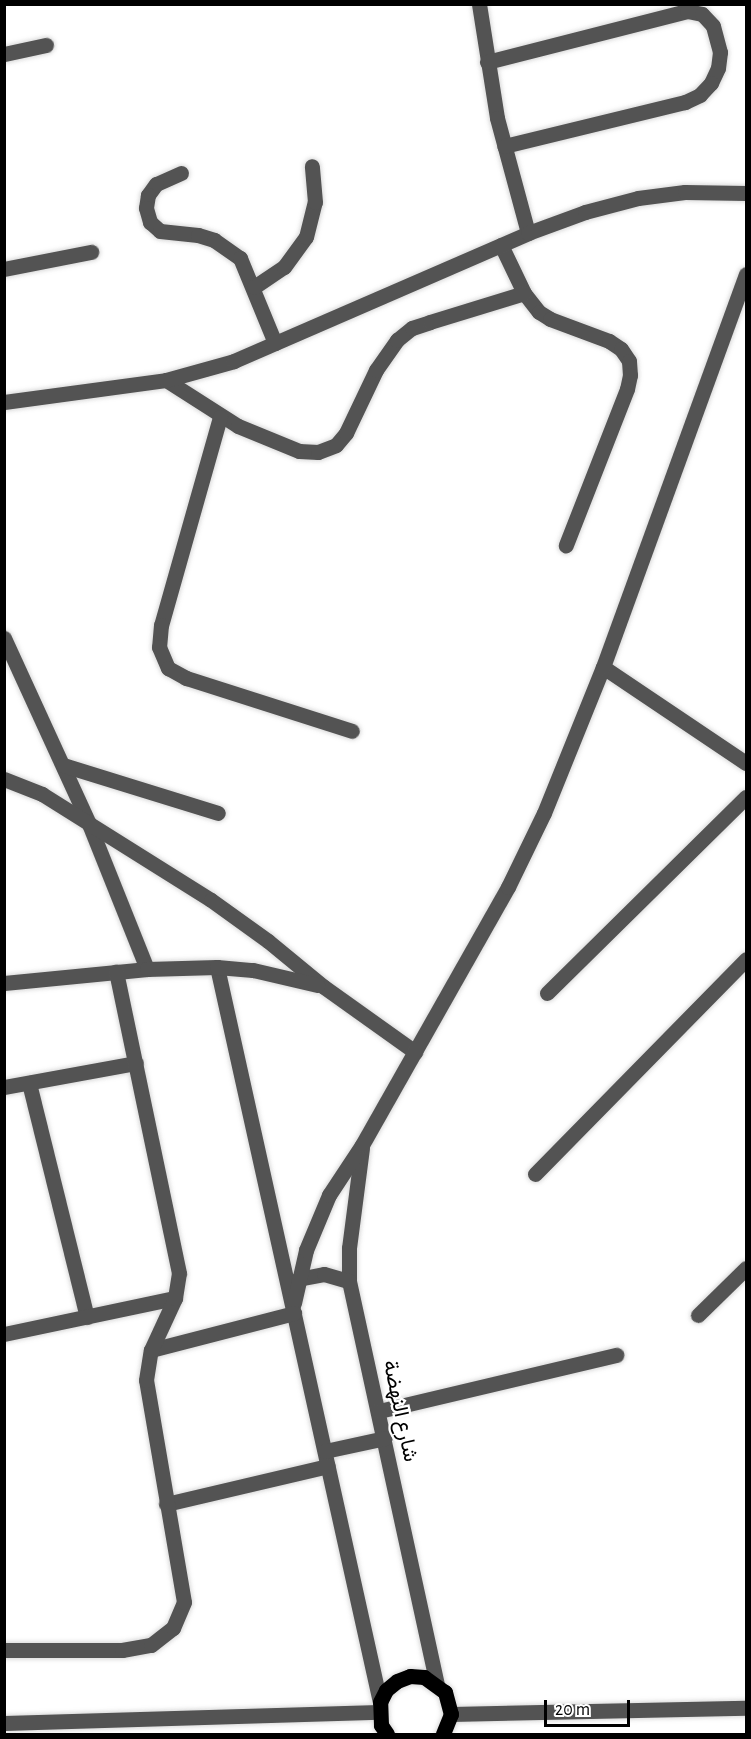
<!DOCTYPE html>
<meta charset="utf-8">
<style>
body{margin:0}
#map{position:relative;width:751px;height:1739px;overflow:hidden;background:#fff;font-family:"Alegreya Sans",Vazirmatn,sans-serif}
div>[style]{position:absolute}
.roads{filter:drop-shadow(0 0 2px #dbdbdb) drop-shadow(0 0 2px #dbdbdb)}
.minor>*{height:15px;margin:-7.5px;padding:0 7.5px;transform-origin:7.5px;border-radius:7.5px;background:#535353}
.major>*{height:15px;margin:-7.5px;padding:0 7.5px;transform-origin:7.5px;border-radius:7.5px;background:#000}
span{translate:-50% -50%;white-space:nowrap;text-align:center;line-height:1.15;-webkit-text-stroke:4.5px #fff;paint-order:stroke}
.street-label{font-size:21px;color:#000}
.frame{position:absolute;inset:0;border:6px solid #000;pointer-events:none}
.scale{position:absolute;left:544px;top:1700px;width:86px;height:27px;box-sizing:border-box;border:3px solid #000;border-top:0;padding-left:8px;font-size:18px;line-height:21px;white-space:nowrap;color:#000;-webkit-text-stroke:4px #fff;paint-order:stroke}
</style>
<div id="map">
<div class="roads">
<div class="minor">
<div style="left:479px;top:4px;width:115px;rotate:81deg"></div>
<div style="left:497px;top:118px;width:119px;rotate:74.9deg"></div>
<div style="left:4px;top:54px;width:43px;rotate:-12.1deg"></div>
<div style="left:487px;top:62px;width:206px;rotate:-14.3deg"></div>
<div style="left:687px;top:11px;width:15px;rotate:11deg"></div>
<div style="left:702px;top:14px;width:16px;rotate:47deg"></div>
<div style="left:713px;top:26px;width:27px;rotate:75deg"></div>
<div style="left:720px;top:52px;width:16px;rotate:97deg"></div>
<div style="left:718px;top:68px;width:17px;rotate:115deg"></div>
<div style="left:711px;top:83px;width:16px;rotate:133deg"></div>
<div style="left:700px;top:95px;width:17px;rotate:155deg"></div>
<div style="left:685px;top:102px;width:186px;rotate:166.3deg"></div>
<div style="left:181px;top:173px;width:27px;rotate:156deg"></div>
<div style="left:156px;top:184px;width:14px;rotate:126deg"></div>
<div style="left:148px;top:195px;width:13px;rotate:99deg"></div>
<div style="left:146px;top:208px;width:15px;rotate:74deg"></div>
<div style="left:150px;top:222px;width:13px;rotate:42deg"></div>
<div style="left:160px;top:231px;width:38px;rotate:6deg"></div>
<div style="left:198px;top:235px;width:17px;rotate:17deg"></div>
<div style="left:214px;top:240px;width:32px;rotate:35deg"></div>
<div style="left:240px;top:258px;width:92px;rotate:67.6deg"></div>
<div style="left:501px;top:245px;width:53px;rotate:64.4deg"></div>
<div style="left:524px;top:293px;width:24px;rotate:52deg"></div>
<div style="left:539px;top:312px;width:13px;rotate:32deg"></div>
<div style="left:550px;top:319px;width:63px;rotate:20.4deg"></div>
<div style="left:609px;top:341px;width:14px;rotate:34deg"></div>
<div style="left:621px;top:349px;width:14px;rotate:56deg"></div>
<div style="left:629px;top:361px;width:14px;rotate:86deg"></div>
<div style="left:630px;top:375px;width:14px;rotate:102deg"></div>
<div style="left:627px;top:389px;width:168px;rotate:111.4deg"></div>
<div style="left:4px;top:269px;width:89px;rotate:-11.1deg"></div>
<div style="left:254px;top:287px;width:36px;rotate:-34deg"></div>
<div style="left:284px;top:267px;width:37px;rotate:-54deg"></div>
<div style="left:306px;top:237px;width:36px;rotate:-76deg"></div>
<div style="left:315px;top:202px;width:36px;rotate:-95deg"></div>
<div style="left:166px;top:380px;width:85px;rotate:32.6deg"></div>
<div style="left:238px;top:426px;width:66px;rotate:22.3deg"></div>
<div style="left:299px;top:451px;width:19px;rotate:3deg"></div>
<div style="left:318px;top:452px;width:19px;rotate:-21deg"></div>
<div style="left:336px;top:445px;width:16px;rotate:-50deg"></div>
<div style="left:346px;top:433px;width:70px;rotate:-64.5deg"></div>
<div style="left:376px;top:370px;width:37px;rotate:-55deg"></div>
<div style="left:397px;top:340px;width:19px;rotate:-39deg"></div>
<div style="left:412px;top:328px;width:19px;rotate:-18deg"></div>
<div style="left:430px;top:322px;width:98px;rotate:-17.1deg"></div>
<div style="left:4px;top:402px;width:163px;rotate:-7.7deg"></div>
<div style="left:166px;top:380px;width:71px;rotate:-15.6deg"></div>
<div style="left:234px;top:361px;width:321px;rotate:-23.5deg"></div>
<div style="left:528px;top:233px;width:61px;rotate:-20.2deg"></div>
<div style="left:585px;top:212px;width:55px;rotate:-14.8deg"></div>
<div style="left:638px;top:198px;width:47px;rotate:-7.3deg"></div>
<div style="left:685px;top:192px;width:61px;rotate:0.9deg"></div>
<div style="left:220px;top:417px;width:216px;rotate:105.8deg"></div>
<div style="left:161px;top:625px;width:22px;rotate:95deg"></div>
<div style="left:159px;top:647px;width:23px;rotate:67deg"></div>
<div style="left:168px;top:668px;width:21px;rotate:29deg"></div>
<div style="left:186px;top:678px;width:174px;rotate:17.7deg"></div>
<div style="left:4px;top:638px;width:205px;rotate:65.4deg"></div>
<div style="left:89px;top:824px;width:156px;rotate:68.2deg"></div>
<div style="left:603px;top:667px;width:172px;rotate:33.9deg"></div>
<div style="left:63px;top:765px;width:162px;rotate:17.2deg"></div>
<div style="left:4px;top:779px;width:41px;rotate:21.5deg"></div>
<div style="left:42px;top:794px;width:199px;rotate:32.1deg"></div>
<div style="left:211px;top:900px;width:70px;rotate:35.7deg"></div>
<div style="left:268px;top:941px;width:72px;rotate:39.4deg"></div>
<div style="left:324px;top:987px;width:112px;rotate:35.5deg"></div>
<div style="left:217px;top:967px;width:753px;rotate:77.5deg"></div>
<div style="left:4px;top:983px;width:144px;rotate:-5.6deg"></div>
<div style="left:147px;top:969px;width:70px;rotate:-1.6deg"></div>
<div style="left:217px;top:967px;width:36px;rotate:5deg"></div>
<div style="left:253px;top:970px;width:66px;rotate:13.2deg"></div>
<div style="left:547px;top:993px;width:279px;rotate:-44.6deg"></div>
<div style="left:29px;top:1083px;width:241px;rotate:76.1deg"></div>
<div style="left:4px;top:1087px;width:134px;rotate:-10.3deg"></div>
<div style="left:362px;top:1148px;width:101px;rotate:97.4deg"></div>
<div style="left:349px;top:1248px;width:33px;rotate:90deg"></div>
<div style="left:349px;top:1281px;width:412px;rotate:77.7deg"></div>
<div style="left:535px;top:1174px;width:301px;rotate:-45.5deg"></div>
<div style="left:298px;top:1279px;width:26px;rotate:-11deg"></div>
<div style="left:324px;top:1274px;width:26px;rotate:16deg"></div>
<div style="left:294px;top:1303px;width:54px;rotate:-77.2deg"></div>
<div style="left:306px;top:1250px;width:60px;rotate:-67.3deg"></div>
<div style="left:329px;top:1195px;width:60px;rotate:-56.6deg"></div>
<div style="left:362px;top:1145px;width:296px;rotate:-60.5deg"></div>
<div style="left:508px;top:887px;width:82px;rotate:-64.1deg"></div>
<div style="left:544px;top:813px;width:157px;rotate:-68deg"></div>
<div style="left:603px;top:667px;width:418px;rotate:-70deg"></div>
<div style="left:698px;top:1315px;width:67px;rotate:-44.4deg"></div>
<div style="left:4px;top:1334px;width:175px;rotate:-11.9deg"></div>
<div style="left:151px;top:1350px;width:148px;rotate:-14.5deg"></div>
<div style="left:379px;top:1411px;width:244px;rotate:-13.3deg"></div>
<div style="left:325px;top:1451px;width:61px;rotate:-12.2deg"></div>
<div style="left:166px;top:1504px;width:166px;rotate:-13.2deg"></div>
<div style="left:4px;top:1650px;width:118px"></div>
<div style="left:122px;top:1650px;width:29px;rotate:-10deg"></div>
<div style="left:151px;top:1645px;width:28px;rotate:-38deg"></div>
<div style="left:173px;top:1628px;width:28px;rotate:-67deg"></div>
<div style="left:184px;top:1602px;width:225px;rotate:-99.7deg"></div>
<div style="left:146px;top:1380px;width:30px;rotate:-81deg"></div>
<div style="left:151px;top:1350px;width:57px;rotate:-65.2deg"></div>
<div style="left:175px;top:1298px;width:25px;rotate:-81deg"></div>
<div style="left:179px;top:1273px;width:308px;rotate:-101.8deg"></div>
<div style="left:451px;top:1714px;width:295px;rotate:-1.2deg"></div>
<div style="left:4px;top:1723px;width:375px;rotate:-1.7deg"></div>
</div>
<div class="major">
<div style="left:387px;top:1734px;width:11px;rotate:-124deg"></div>
<div style="left:381px;top:1725px;width:23px;rotate:-92deg"></div>
<div style="left:380px;top:1702px;width:13px;rotate:-63deg"></div>
<div style="left:386px;top:1690px;width:14px;rotate:-39deg"></div>
<div style="left:397px;top:1681px;width:14px;rotate:-21deg"></div>
<div style="left:410px;top:1676px;width:14px;rotate:4deg"></div>
<div style="left:424px;top:1677px;width:26px;rotate:36deg"></div>
<div style="left:445px;top:1692px;width:23px;rotate:75deg"></div>
<div style="left:451px;top:1714px;width:22px;rotate:112deg"></div>
</div>
</div>
<div class="street-label">
<span style="left:400px;top:1411px;rotate:78deg">شارع النهضة</span>
</div>
<div class="frame"></div>
<div class="scale">20 m</div>
</div>
